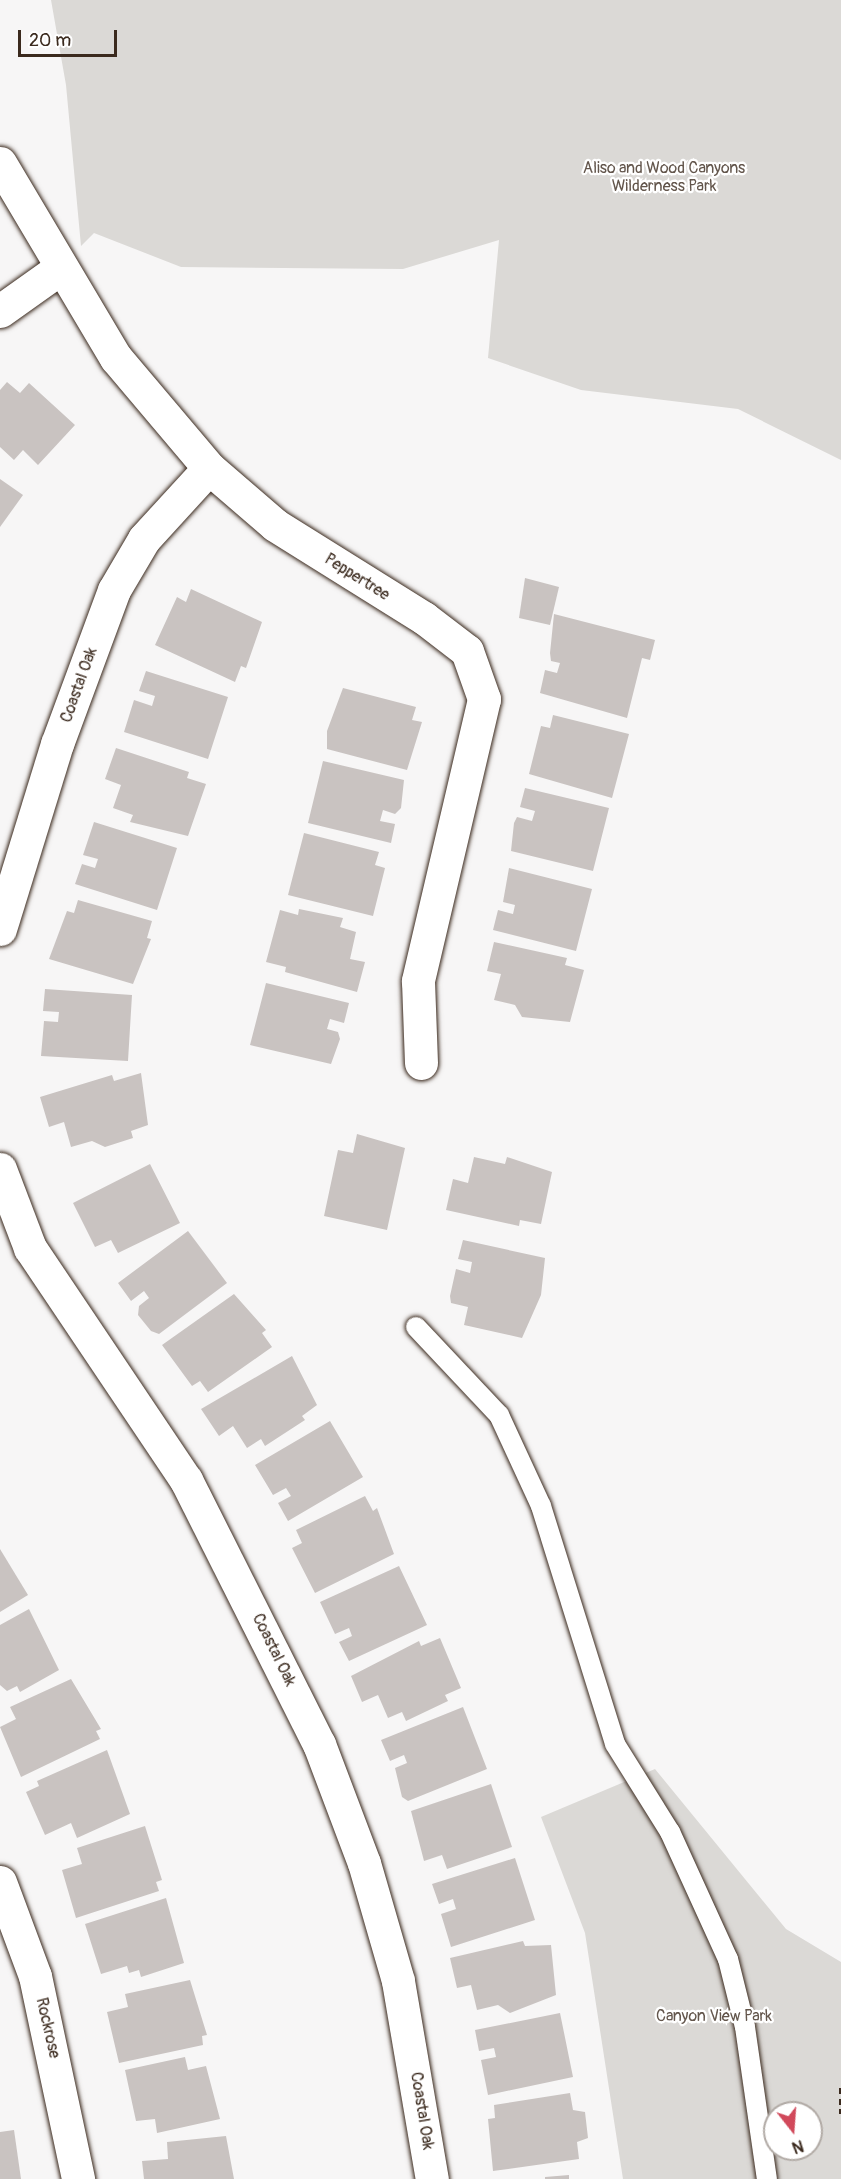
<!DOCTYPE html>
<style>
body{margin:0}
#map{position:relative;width:841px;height:2179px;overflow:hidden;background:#f7f6f6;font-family:Pangolin,sans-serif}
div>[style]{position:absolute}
.green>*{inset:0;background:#dbd9d6}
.building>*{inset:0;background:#c9c3c1}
.path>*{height:4px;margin-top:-2px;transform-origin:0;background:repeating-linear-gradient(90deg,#3b2a1e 0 6px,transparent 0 10.5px)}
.roads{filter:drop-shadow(0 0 2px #3b2a1e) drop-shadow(0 0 2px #3b2a1e)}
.lane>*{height:20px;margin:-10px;padding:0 10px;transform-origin:10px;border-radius:10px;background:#fff}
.street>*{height:33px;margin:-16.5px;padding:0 16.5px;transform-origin:16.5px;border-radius:16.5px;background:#fff}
.secondary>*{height:33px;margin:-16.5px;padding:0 16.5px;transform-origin:16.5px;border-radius:16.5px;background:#fff}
span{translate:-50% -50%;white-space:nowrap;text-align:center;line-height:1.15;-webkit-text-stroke:4.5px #fff;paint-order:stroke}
.park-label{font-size:16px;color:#63564c}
.street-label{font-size:16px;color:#3b2a1e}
.north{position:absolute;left:763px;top:2101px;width:60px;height:60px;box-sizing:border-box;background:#fff;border:2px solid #b1aaa5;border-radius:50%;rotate:163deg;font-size:16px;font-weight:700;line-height:24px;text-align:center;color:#3b2a1e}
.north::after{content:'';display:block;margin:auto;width:21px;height:27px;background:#d1495b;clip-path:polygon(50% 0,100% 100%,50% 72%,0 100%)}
.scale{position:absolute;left:18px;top:30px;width:99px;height:27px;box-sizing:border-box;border:3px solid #3b2a1e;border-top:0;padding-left:8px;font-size:18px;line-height:21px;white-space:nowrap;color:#3b2a1e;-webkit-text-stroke:4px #fff;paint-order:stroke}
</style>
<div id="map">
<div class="green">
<div style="clip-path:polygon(51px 0,841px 0,841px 460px,738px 409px,581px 390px,488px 358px,499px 240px,403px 269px,181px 267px,94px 233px,81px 246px,66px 85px)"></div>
<div style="clip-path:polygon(evenodd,655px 1769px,786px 1929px,841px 1962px,841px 2179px,623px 2179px,585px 1933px,541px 1817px,655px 1769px,775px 2113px,811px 2113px,811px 2149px,775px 2149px,775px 2113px)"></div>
</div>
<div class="building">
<div style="clip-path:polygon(7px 382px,20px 393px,29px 383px,75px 425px,38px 465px,23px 450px,14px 460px,0 447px,0 390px)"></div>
<div style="clip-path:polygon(0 479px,23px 495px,0 527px)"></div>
<div style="clip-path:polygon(525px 578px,559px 587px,550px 625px,519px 618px)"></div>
<div style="clip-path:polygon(191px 589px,262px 622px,246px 668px,241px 666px,235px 682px,155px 645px,177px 597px,186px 602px)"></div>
<div style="clip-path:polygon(554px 614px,655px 640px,650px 660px,642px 658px,627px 718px,540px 693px,545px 670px,557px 673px,560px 663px,551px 661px,550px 653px)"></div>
<div style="clip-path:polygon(146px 671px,228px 697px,208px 759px,124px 732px,134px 700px,152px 706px,155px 696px,139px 691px)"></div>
<div style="clip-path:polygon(343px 688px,416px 707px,412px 720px,422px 722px,407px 770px,327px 749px,327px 731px)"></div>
<div style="clip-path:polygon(553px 715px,629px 734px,612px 798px,529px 774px,541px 726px,550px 728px)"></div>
<div style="clip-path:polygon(116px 748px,189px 772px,187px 778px,206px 784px,188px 836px,130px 822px,133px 815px,113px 808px,121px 785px,105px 779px)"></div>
<div style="clip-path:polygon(323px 761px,404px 780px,401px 808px,395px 814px,383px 810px,380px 821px,395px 824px,391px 843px,308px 823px)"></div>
<div style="clip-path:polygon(525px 788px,609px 808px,593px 871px,511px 851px,514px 823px,517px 817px,532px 821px,535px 811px,520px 807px)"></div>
<div style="clip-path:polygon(94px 822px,177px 848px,157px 910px,75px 884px,82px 864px,95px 868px,98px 859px,83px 855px)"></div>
<div style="clip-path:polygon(304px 833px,379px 852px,375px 865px,385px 868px,373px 916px,288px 895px)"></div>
<div style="clip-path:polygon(509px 868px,592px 889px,576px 951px,493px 930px,498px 910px,513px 914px,515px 905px,503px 902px)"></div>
<div style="clip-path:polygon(78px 900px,152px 921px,147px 938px,151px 939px,133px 984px,49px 959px,67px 911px,74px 913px)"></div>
<div style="clip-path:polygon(299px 909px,343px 918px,340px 927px,356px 932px,350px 959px,365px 962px,357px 992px,285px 972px,286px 967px,266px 962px,280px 910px,298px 915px)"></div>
<div style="clip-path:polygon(494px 942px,567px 958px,565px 965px,584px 970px,570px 1022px,522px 1017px,515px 1005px,494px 1000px,501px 974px,487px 971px)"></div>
<div style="clip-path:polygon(266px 983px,349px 1003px,344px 1023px,330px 1019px,327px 1029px,338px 1032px,340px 1039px,331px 1064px,250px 1045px)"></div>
<div style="clip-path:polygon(45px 989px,132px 995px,128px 1061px,41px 1056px,44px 1021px,58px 1022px,59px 1012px,43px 1011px)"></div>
<div style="clip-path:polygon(141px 1073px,148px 1125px,131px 1131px,133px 1138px,105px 1147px,92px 1141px,71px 1147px,64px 1122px,49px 1127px,40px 1097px,112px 1075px,114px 1081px)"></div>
<div style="clip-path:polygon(357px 1134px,405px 1148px,387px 1230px,324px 1216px,338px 1150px,353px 1153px)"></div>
<div style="clip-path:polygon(474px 1157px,505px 1164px,507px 1157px,552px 1172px,541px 1224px,520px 1220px,519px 1226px,446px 1210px,453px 1179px,468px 1183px)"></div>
<div style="clip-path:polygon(150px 1164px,180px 1223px,118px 1253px,111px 1240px,95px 1247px,73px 1203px)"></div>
<div style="clip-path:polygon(188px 1231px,227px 1283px,159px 1334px,151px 1331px,138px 1315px,139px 1306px,149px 1298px,144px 1291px,131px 1301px,118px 1283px)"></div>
<div style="clip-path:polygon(463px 1240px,545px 1258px,541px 1295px,522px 1338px,464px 1325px,468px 1307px,451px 1303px,450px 1296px,456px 1269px,470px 1273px,472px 1262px,458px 1259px)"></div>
<div style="clip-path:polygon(234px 1294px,266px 1330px,262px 1333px,272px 1347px,208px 1392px,200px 1381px,192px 1386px,162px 1345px)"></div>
<div style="clip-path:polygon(292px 1356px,317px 1405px,302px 1416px,305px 1420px,265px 1446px,261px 1439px,247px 1448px,233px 1426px,219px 1436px,201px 1409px)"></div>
<div style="clip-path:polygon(330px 1421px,363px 1477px,288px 1521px,278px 1503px,291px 1496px,286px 1488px,273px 1495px,255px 1465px)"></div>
<div style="clip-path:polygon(365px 1496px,373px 1511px,377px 1508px,394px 1554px,315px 1593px,292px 1548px,302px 1543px,296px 1530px)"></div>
<div style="clip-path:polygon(0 1549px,28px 1595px,0 1612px)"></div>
<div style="clip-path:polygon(399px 1566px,427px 1625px,349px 1661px,339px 1642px,352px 1636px,349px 1628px,335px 1634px,320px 1602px)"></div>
<div style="clip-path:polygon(29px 1609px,59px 1670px,20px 1692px,17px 1686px,7px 1691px,0 1685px,0 1625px)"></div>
<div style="clip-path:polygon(440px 1638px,461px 1688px,445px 1695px,448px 1701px,406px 1721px,402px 1712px,388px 1718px,378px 1695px,362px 1702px,351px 1676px,419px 1641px,421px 1646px)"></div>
<div style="clip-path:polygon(71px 1679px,101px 1729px,96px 1731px,100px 1739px,21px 1777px,0 1727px,16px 1719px,10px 1707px)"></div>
<div style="clip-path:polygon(463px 1707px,487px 1769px,408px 1801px,402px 1797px,395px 1768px,407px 1763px,404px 1755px,390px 1761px,381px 1740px)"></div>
<div style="clip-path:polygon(107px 1750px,130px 1814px,77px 1838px,71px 1823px,45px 1835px,26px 1792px,39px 1786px,37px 1781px)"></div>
<div style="clip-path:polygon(491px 1784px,512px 1847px,447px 1869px,442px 1855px,424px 1861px,411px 1811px)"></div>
<div style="clip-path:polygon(145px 1826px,162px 1880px,156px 1882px,159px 1891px,76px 1918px,62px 1870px,82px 1864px,77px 1848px)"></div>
<div style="clip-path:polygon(515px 1858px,535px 1920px,451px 1947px,441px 1914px,456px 1909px,453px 1899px,439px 1904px,432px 1884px)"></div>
<div style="clip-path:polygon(166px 1898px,184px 1963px,141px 1977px,139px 1970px,129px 1973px,127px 1966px,101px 1974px,85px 1924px)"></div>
<div style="clip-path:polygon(523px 1941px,525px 1946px,551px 1945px,556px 1995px,510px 2013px,498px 2005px,477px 2010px,471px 1985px,457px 1988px,450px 1958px)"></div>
<div style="clip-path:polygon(190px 1980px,207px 2035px,202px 2036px,203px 2045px,119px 2063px,107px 2012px,128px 2007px,125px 1994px)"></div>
<div style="clip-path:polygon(560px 2013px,573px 2077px,488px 2095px,481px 2060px,496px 2057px,494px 2048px,479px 2051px,475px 2030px)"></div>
<div style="clip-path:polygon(185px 2057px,188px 2070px,206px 2066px,220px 2119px,157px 2133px,155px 2119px,136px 2121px,125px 2070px)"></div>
<div style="clip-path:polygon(570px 2093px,573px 2110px,585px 2112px,588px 2138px,577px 2142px,579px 2159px,493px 2171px,488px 2119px,495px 2118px,494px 2105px)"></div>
<div style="clip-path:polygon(14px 2130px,21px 2179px,0 2179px,0 2132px)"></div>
<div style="clip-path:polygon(226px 2136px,234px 2179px,144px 2179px,142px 2161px,168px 2159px,167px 2142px)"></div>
<div style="clip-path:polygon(569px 2175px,569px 2179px,545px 2179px,545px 2177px)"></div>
</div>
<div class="path">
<div style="left:841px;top:2088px;width:26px;rotate:90deg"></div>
</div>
<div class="roads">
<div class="lane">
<div style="left:416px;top:1327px;width:121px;rotate:46.7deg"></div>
<div style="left:499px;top:1415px;width:100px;rotate:65.2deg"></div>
<div style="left:541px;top:1506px;width:249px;rotate:72.7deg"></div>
<div style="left:615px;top:1744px;width:104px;rotate:58deg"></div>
<div style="left:670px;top:1832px;width:140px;rotate:65.5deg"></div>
<div style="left:728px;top:1959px;width:70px;rotate:76deg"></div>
<div style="left:745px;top:2027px;width:154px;rotate:81.8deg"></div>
</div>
<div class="street">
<div style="left:0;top:311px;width:72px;rotate:-35.4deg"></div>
<div style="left:0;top:929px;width:194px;rotate:-72.9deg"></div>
<div style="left:57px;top:744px;width:164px;rotate:-69.7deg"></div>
<div style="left:114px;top:590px;width:59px;rotate:-59.5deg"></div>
<div style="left:144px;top:539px;width:96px;rotate:-47.5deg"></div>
<div style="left:0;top:1169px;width:85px;rotate:69.2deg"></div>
<div style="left:30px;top:1248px;width:280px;rotate:56.1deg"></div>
<div style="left:186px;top:1480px;width:296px;rotate:63.3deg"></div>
<div style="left:319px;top:1744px;width:127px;rotate:69.3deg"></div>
<div style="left:364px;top:1863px;width:123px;rotate:73.9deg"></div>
<div style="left:398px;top:1981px;width:201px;rotate:80.3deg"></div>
<div style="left:0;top:1882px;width:100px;rotate:69.6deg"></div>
<div style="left:35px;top:1976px;width:208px;rotate:78deg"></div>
</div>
<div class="secondary">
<div style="left:0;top:163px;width:227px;rotate:59.3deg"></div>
<div style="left:116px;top:358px;width:144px;rotate:49.8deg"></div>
<div style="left:209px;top:468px;width:87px;rotate:40.8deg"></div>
<div style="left:275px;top:525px;width:176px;rotate:32deg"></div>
<div style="left:424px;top:618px;width:54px;rotate:37.5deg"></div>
<div style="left:467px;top:651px;width:51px;rotate:70.5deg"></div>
<div style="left:484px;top:699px;width:290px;rotate:103.2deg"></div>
<div style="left:418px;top:981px;width:82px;rotate:87.9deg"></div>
</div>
</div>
<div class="park-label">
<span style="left:664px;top:177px">Aliso and Wood Canyons<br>Wilderness Park</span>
<span style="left:714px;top:2016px">Canyon View Park</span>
</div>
<div class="street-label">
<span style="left:357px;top:577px;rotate:32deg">Peppertree</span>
<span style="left:79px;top:685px;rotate:-70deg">Coastal Oak</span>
<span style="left:274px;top:1650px;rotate:64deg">Coastal Oak</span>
<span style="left:48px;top:2028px;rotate:77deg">Rockrose</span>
<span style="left:422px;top:2111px;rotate:81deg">Coastal Oak</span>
</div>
<div class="north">N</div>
<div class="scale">20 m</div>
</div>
